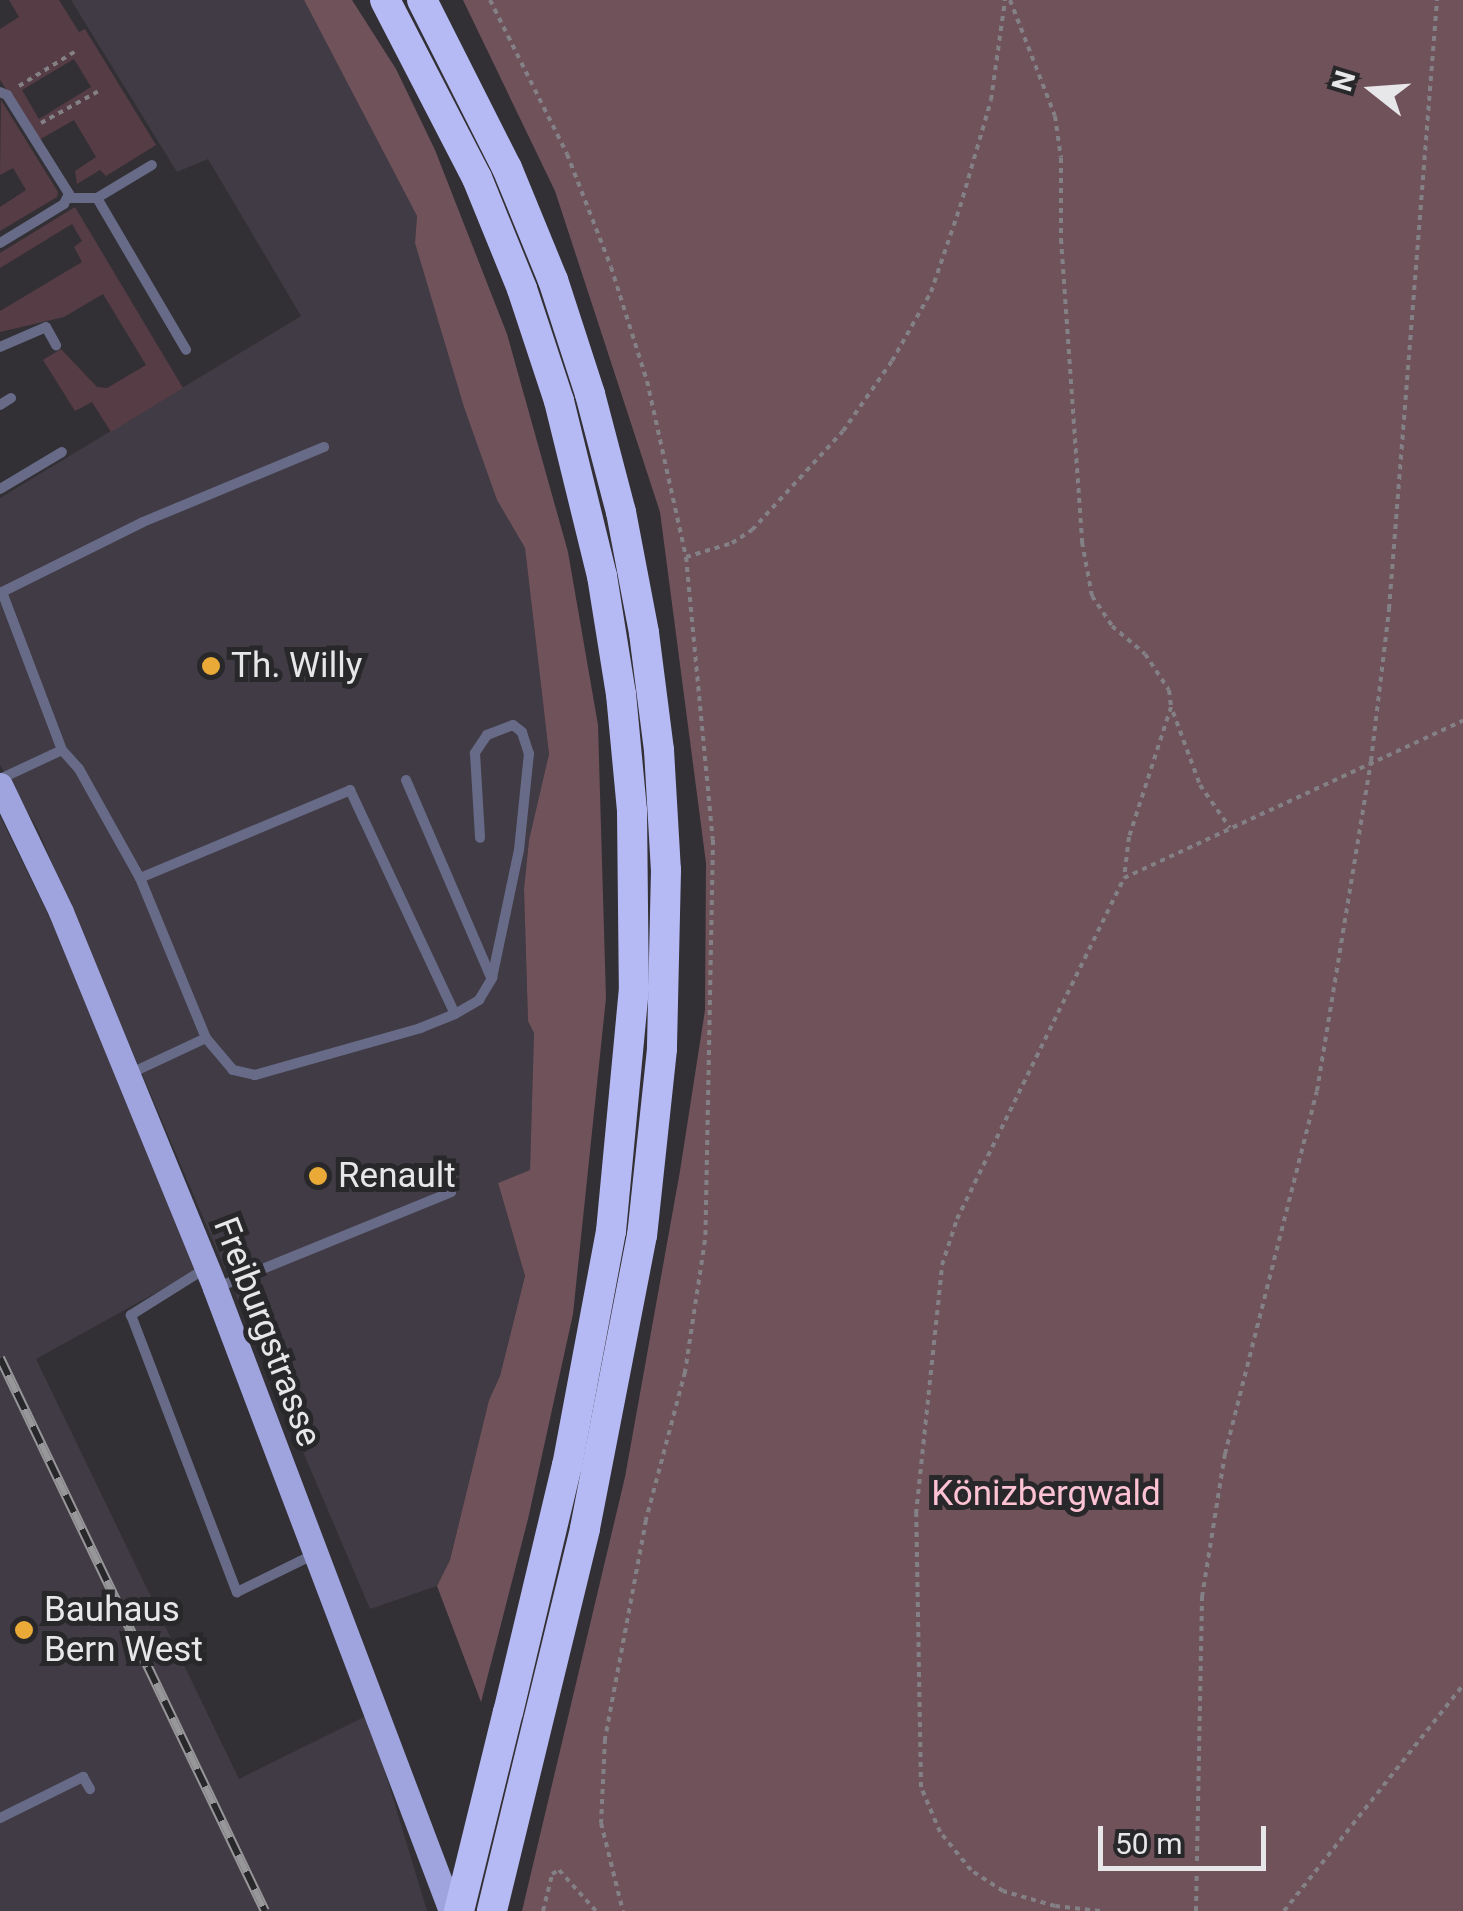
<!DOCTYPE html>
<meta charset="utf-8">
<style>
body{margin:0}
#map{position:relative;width:1463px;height:1911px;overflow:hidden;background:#323034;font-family:Roboto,sans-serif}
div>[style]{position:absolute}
.built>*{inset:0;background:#403b44}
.green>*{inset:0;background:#563c44}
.forest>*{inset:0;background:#70525b}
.path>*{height:4px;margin-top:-2px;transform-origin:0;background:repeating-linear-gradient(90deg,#838185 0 5px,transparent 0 10px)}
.service>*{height:10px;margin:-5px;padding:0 5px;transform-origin:5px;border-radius:5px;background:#686b88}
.primary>*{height:25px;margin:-12.5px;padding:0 12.5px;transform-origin:12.5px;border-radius:12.5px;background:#9fa3de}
.motorway>*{height:30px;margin:-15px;padding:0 15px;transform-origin:15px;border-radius:15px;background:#b6baf4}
.rail>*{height:10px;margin-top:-5px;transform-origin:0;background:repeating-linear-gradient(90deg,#28272a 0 19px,#979699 0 38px);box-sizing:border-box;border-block:2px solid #979699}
.motorway-bridge>*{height:30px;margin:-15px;padding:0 15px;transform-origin:15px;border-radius:15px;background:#b6baf4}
.dots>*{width:28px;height:28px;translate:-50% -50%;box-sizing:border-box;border:5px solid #28272a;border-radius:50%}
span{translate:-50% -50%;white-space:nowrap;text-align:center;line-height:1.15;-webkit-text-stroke:10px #28272a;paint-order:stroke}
.poi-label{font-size:35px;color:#e7e6e9}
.left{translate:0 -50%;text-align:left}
.street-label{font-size:35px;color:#e7e6e9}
.park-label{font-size:35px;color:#fdc2d3}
.north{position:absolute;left:1323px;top:40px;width:100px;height:100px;-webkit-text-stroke:8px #28272a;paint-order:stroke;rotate:287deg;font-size:28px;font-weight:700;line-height:40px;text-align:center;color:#e7e6e9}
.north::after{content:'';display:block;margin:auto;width:35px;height:45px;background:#e7e6e9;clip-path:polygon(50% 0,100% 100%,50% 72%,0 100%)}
.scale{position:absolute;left:1098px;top:1826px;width:168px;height:45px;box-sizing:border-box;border:5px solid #e7e6e9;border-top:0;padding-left:12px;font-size:30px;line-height:35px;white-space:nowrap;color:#e7e6e9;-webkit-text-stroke:8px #28272a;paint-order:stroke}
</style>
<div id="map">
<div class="built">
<div style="clip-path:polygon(71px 0,304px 0,417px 216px,415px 243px,497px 500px,525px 548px,549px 754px,529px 840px,524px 888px,528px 1021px,534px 1033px,530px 1171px,498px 1184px,525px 1276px,500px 1376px,489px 1400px,450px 1560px,437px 1586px,370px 1609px,38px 830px,0 765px,0 498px,301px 316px,208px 159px,177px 172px)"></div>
<div style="clip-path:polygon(0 816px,59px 937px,197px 1270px,36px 1359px,239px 1779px,368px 1715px,427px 1911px,0 1911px)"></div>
</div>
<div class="green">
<div style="clip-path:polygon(evenodd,9px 0,59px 0,79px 32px,85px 29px,156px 145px,106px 176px,100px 170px,77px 184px,75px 171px,96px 157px,74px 120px,39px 140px,0 80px,0 29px,19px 17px,9px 0,74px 59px,91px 87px,39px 119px,22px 90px,74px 59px)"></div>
<div style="clip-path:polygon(1px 100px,58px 192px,57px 197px,0 231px,0 207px,26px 190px,13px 168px,0 175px)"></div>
<div style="clip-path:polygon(75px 207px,183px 388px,111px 432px,92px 402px,75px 411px,43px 360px,61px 349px,97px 387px,107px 388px,146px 365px,103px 294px,64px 317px,0 332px,0 311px,82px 262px,74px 247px,82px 241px,72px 224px,0 268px,0 253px)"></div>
</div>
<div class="forest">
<div style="clip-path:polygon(304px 0,352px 0,396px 69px,435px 150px,507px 334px,568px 552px,598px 725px,606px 998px,573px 1314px,528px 1519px,481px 1702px,437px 1586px,450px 1560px,489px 1400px,500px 1376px,525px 1276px,498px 1183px,530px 1170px,534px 1033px,528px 1021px,524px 889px,529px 840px,549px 754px,525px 548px,497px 500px,464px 407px,415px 243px,417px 216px)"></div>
<div style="clip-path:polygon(463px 0,1463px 0,1463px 1911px,522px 1911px,625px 1477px,680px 1171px,705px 1010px,706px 863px,660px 512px,555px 191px)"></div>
</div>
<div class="path">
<div style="left:490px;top:0;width:172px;rotate:63.4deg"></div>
<div style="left:567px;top:154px;width:121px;rotate:68.7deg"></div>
<div style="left:611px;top:267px;width:120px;rotate:72.5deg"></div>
<div style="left:647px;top:381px;width:180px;rotate:77.5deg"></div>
<div style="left:686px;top:557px;width:284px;rotate:84.6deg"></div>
<div style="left:713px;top:840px;width:400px;rotate:91.1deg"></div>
<div style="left:705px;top:1240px;width:134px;rotate:98.6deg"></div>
<div style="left:685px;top:1372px;width:153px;rotate:104.8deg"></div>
<div style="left:646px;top:1520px;width:223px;rotate:100.6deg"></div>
<div style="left:605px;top:1739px;width:84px;rotate:92.7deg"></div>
<div style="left:601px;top:1823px;width:91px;rotate:76deg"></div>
<div style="left:1010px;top:0;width:124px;rotate:68.8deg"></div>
<div style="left:1055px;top:116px;width:42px;rotate:81.9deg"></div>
<div style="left:1061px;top:158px;width:81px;rotate:90deg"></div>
<div style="left:1061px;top:239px;width:304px;rotate:86deg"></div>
<div style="left:1082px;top:542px;width:55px;rotate:79.5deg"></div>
<div style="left:1092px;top:596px;width:36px;rotate:56deg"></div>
<div style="left:1112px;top:626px;width:43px;rotate:40.3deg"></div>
<div style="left:1145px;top:654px;width:43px;rotate:56.3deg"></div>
<div style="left:1169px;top:690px;width:17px;rotate:83deg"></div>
<div style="left:1171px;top:707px;width:137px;rotate:107.9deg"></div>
<div style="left:1129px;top:837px;width:41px;rotate:97deg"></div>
<div style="left:19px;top:86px;width:67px;rotate:-31.6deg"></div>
<div style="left:41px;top:123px;width:66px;rotate:-28.9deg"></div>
<div style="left:686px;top:557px;width:48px;rotate:-16.9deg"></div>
<div style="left:732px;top:543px;width:24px;rotate:-33deg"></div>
<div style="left:752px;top:530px;width:134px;rotate:-47.4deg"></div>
<div style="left:843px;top:431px;width:85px;rotate:-55deg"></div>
<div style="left:892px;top:361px;width:79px;rotate:-60.5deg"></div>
<div style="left:931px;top:292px;width:90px;rotate:-71.2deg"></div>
<div style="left:960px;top:207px;width:111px;rotate:-73.8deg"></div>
<div style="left:991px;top:100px;width:101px;rotate:-82deg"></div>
<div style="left:1173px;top:712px;width:78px;rotate:69.7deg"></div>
<div style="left:1200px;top:785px;width:52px;rotate:55.1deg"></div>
<div style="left:543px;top:1911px;width:38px;rotate:-76deg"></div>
<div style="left:552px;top:1874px;width:8px;rotate:-30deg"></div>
<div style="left:559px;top:1870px;width:55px;rotate:47.9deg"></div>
<div style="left:1100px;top:1911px;width:45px;rotate:-173.7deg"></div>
<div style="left:1055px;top:1906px;width:54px;rotate:-163.9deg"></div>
<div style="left:1003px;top:1891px;width:38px;rotate:-147deg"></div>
<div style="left:971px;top:1870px;width:49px;rotate:-129.2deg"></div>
<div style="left:940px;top:1832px;width:49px;rotate:-112.9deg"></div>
<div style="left:921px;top:1787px;width:273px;rotate:-91deg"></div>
<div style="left:916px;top:1514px;width:250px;rotate:-84deg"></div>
<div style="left:942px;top:1265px;width:48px;rotate:-71.9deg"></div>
<div style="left:957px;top:1219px;width:380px;rotate:-63.9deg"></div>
<div style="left:1124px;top:878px;width:374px;rotate:-24.9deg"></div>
<div style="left:1196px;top:1911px;width:314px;rotate:-88.9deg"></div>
<div style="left:1202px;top:1597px;width:145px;rotate:-80.9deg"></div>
<div style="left:1225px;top:1454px;width:374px;rotate:-75.8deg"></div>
<div style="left:1317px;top:1091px;width:334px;rotate:-80.7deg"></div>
<div style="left:1371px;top:761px;width:153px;rotate:-83.2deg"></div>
<div style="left:1389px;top:609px;width:611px;rotate:-85.49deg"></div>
<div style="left:1284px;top:1911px;width:288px;rotate:-51.6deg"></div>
</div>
<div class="service">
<div style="left:0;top:92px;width:8px;rotate:23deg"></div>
<div style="left:7px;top:95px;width:117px;rotate:57.9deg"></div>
<div style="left:69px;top:194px;width:11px;rotate:117deg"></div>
<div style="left:64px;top:204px;width:75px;rotate:148.6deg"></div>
<div style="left:68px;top:198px;width:29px"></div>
<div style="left:97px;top:198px;width:176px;rotate:59.6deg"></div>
<div style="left:97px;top:198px;width:64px;rotate:-31deg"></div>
<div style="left:0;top:347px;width:50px;rotate:-23.5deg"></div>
<div style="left:46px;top:327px;width:21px;rotate:61deg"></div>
<div style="left:0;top:405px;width:13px;rotate:-32deg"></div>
<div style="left:0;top:489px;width:72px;rotate:-30.8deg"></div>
<div style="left:62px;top:750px;width:25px;rotate:48deg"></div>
<div style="left:79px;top:769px;width:125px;rotate:60.8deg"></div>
<div style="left:140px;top:878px;width:173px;rotate:67.6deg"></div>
<div style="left:206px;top:1038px;width:85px;rotate:154.9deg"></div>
<div style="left:0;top:779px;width:68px;rotate:-25.1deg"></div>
<div style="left:62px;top:750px;width:169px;rotate:-110.8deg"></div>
<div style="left:2px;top:592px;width:157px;rotate:-26.4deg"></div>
<div style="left:143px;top:522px;width:196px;rotate:-22.5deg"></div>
<div style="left:406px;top:780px;width:215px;rotate:66.7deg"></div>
<div style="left:140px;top:878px;width:228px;rotate:-22.7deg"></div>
<div style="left:350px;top:790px;width:247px;rotate:64.9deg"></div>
<div style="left:455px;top:1014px;width:37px;rotate:158deg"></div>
<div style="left:421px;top:1028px;width:173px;rotate:164.2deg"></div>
<div style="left:255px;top:1075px;width:23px;rotate:-167deg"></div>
<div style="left:233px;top:1070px;width:42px;rotate:-130.2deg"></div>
<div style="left:455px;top:1014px;width:28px;rotate:-30deg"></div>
<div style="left:479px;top:1000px;width:26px;rotate:-59deg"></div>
<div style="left:492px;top:978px;width:131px;rotate:-78.1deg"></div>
<div style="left:519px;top:850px;width:97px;rotate:-84.1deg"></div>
<div style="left:529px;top:754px;width:23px;rotate:-108deg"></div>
<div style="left:522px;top:732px;width:11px;rotate:-142deg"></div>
<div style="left:513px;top:725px;width:28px;rotate:159deg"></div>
<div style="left:487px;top:735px;width:22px;rotate:124deg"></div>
<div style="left:475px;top:753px;width:85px;rotate:86.6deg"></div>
<div style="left:206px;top:1268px;width:89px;rotate:147.9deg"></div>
<div style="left:131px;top:1315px;width:297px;rotate:69.1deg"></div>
<div style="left:237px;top:1592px;width:87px;rotate:-26deg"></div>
<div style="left:216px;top:1288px;width:254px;rotate:-22.2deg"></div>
<div style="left:0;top:1818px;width:93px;rotate:-26.3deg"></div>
<div style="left:83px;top:1777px;width:14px;rotate:60deg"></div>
</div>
<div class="primary">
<div style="left:0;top:785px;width:141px;rotate:64.3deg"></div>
<div style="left:61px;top:912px;width:406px;rotate:67.7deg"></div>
<div style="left:215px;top:1288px;width:666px;rotate:69.25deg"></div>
</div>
<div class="motorway">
<div style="left:385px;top:0;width:200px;rotate:62.7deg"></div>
<div style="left:477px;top:178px;width:120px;rotate:67.9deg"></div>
<div style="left:522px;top:289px;width:118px;rotate:71.7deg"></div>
<div style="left:559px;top:401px;width:180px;rotate:76.2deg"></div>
<div style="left:602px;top:576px;width:120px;rotate:80.9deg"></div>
<div style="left:621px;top:694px;width:118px;rotate:84.6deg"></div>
<div style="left:632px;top:811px;width:177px;rotate:89.4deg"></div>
<div style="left:634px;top:988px;width:244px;rotate:95.4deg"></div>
<div style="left:611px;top:1231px;width:238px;rotate:100.6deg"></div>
<div style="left:567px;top:1465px;width:254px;rotate:103.4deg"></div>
<div style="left:422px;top:0;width:188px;rotate:63.2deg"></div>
<div style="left:507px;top:168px;width:121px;rotate:67.7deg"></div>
<div style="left:553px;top:280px;width:120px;rotate:72deg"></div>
<div style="left:590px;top:394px;width:122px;rotate:75.3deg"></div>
<div style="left:621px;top:512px;width:123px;rotate:79.2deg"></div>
<div style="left:644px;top:633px;width:118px;rotate:82.7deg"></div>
<div style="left:659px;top:750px;width:120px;rotate:86.7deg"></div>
<div style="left:666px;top:870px;width:179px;rotate:91.3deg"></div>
<div style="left:662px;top:1049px;width:187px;rotate:96.1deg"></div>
<div style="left:642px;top:1235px;width:299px;rotate:101deg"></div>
<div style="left:585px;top:1529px;width:393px;rotate:103.7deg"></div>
</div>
<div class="rail">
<div style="left:0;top:1358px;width:613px;rotate:64.4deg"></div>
</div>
<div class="motorway-bridge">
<div style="left:459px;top:1911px;width:205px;rotate:-76.2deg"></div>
</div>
<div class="dots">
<div style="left:211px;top:666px;background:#e9aa38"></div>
<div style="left:318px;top:1176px;background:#e9aa38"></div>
<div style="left:24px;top:1630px;background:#e9aa38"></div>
</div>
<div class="poi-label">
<span class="left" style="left:231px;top:666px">Th. Willy</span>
<span class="left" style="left:338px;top:1176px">Renault</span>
<span class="left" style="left:44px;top:1630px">Bauhaus<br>Bern West</span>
</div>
<div class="street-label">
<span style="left:267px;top:1332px;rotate:69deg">Freiburgstrasse</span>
</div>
<div class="park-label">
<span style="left:1046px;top:1494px">Könizbergwald</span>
</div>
<div class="north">N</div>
<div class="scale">50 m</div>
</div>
